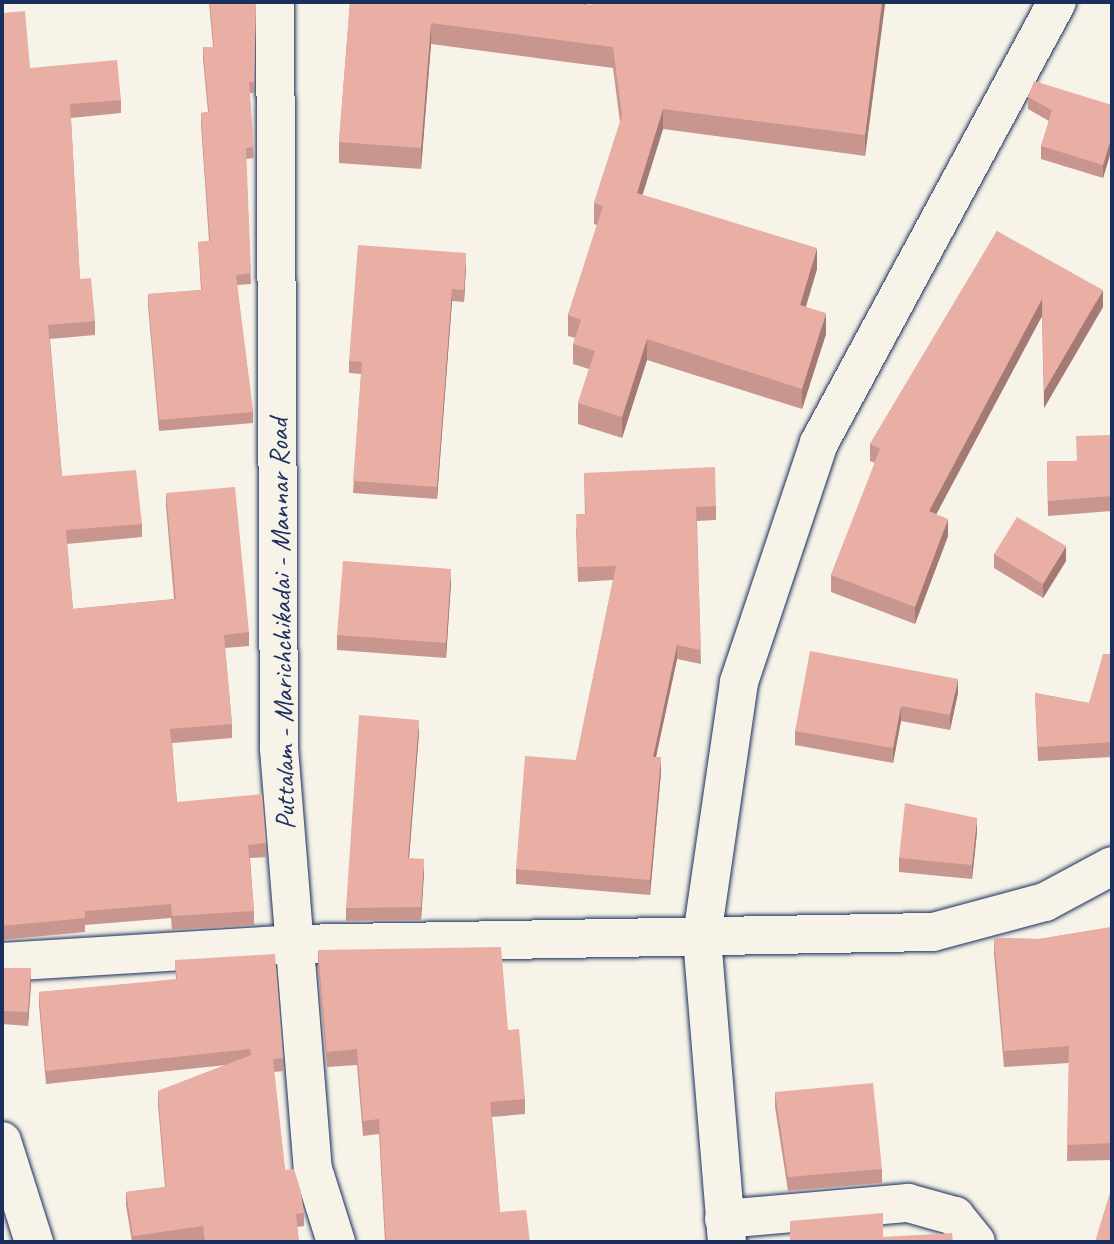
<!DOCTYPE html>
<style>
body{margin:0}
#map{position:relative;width:1114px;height:1244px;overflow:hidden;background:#f7f3e8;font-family:Caveat,sans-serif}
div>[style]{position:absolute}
.roads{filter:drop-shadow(0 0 2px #1b2f5e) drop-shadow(0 0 2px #1b2f5e)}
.minor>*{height:38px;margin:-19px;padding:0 19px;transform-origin:19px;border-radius:19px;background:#f7f3e8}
.tertiary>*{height:38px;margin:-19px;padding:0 19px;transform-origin:19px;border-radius:19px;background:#f7f3e8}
.primary>*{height:38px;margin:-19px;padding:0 19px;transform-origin:19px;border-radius:19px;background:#f7f3e8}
.wall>*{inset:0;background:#c8968e}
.shaded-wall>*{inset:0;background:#a37a74}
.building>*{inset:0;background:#e9afa5}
span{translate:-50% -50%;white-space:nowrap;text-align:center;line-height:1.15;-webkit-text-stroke:5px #f7f3e8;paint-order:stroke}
.street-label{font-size:28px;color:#1b2f5e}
.frame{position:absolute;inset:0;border:4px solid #1b2f5e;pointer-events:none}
</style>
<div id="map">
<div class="roads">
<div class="minor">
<div style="left:2px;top:962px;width:293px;rotate:-3.5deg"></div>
<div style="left:2px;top:1141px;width:106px;rotate:72.4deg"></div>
<div style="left:724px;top:1219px;width:185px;rotate:-5deg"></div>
<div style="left:908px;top:1203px;width:49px;rotate:15.5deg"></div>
<div style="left:955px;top:1216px;width:33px;rotate:51deg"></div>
</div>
<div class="tertiary">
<div style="left:294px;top:944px;width:639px;rotate:-1.08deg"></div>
<div style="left:933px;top:932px;width:116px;rotate:-15deg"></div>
<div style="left:1045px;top:902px;width:76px;rotate:-28.2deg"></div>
<div style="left:727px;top:1242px;width:307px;rotate:-94.7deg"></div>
<div style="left:702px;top:936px;width:257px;rotate:-81.7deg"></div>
<div style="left:739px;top:682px;width:252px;rotate:-71.5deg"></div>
<div style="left:819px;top:443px;width:501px;rotate:-61.65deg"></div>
</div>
<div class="primary">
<div style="left:275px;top:2px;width:747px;rotate:89.69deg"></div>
<div style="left:279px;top:749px;width:421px;rotate:85.4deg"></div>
<div style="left:313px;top:1169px;width:77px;rotate:72.5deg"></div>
</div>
</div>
<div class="wall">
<div style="clip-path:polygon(2px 2px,3px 13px,30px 68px,121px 100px,121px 113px,71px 118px,80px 279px,95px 321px,95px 335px,50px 339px,62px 476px,142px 524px,142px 537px,67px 544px,73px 609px,174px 599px,166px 506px,166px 493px,249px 632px,249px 646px,225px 648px,232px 724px,232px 738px,172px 743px,177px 802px,266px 843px,266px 857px,250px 858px,254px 911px,254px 925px,172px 930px,171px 918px,85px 925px,85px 932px,2px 940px)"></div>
<div style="clip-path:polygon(209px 2px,256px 2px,254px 93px,249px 93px,254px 158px,246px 159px,251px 284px,237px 285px,253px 412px,253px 423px,159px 431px,148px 305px,148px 294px,201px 290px,198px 242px,209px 241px,201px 124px,201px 113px,208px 112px,203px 59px,203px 47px,213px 47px)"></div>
<div style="clip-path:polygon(350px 2px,587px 2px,587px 5px,885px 2px,865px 156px,663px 129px,642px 195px,817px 269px,806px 307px,826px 334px,802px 409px,647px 360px,622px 438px,578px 424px,578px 403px,589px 369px,573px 364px,573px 344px,575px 338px,568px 336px,568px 315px,597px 225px,594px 224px,594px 203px,620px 122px,613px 68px,431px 44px,421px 169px,339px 163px,339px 142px)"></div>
<div style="clip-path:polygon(1028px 97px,1112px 105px,1112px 156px,1110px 155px,1103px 178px,1041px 159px,1041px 146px,1049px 121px,1028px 109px)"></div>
<div style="clip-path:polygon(997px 231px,1103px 307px,1044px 408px,1042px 316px,936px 514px,948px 536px,915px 624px,831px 592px,831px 575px,875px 463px,870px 461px,870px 444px)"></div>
<div style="clip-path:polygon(466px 265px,464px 302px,452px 301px,437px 499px,353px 493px,361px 374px,349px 373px,349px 361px)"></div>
<div style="clip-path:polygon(1112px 435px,1112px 511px,1048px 516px,1047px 461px,1076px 461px)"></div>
<div style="clip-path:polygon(584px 473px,716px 506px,716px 520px,697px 521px,701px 664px,677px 659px,656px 757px,661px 772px,650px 895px,516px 884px,516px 869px,576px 760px,613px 580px,578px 582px,576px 528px,585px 514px)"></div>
<div style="clip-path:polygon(994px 554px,1066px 561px,1043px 598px,994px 568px)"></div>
<div style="clip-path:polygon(451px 583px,446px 658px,337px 650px,337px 635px)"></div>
<div style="clip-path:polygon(1112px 654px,1112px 757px,1038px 761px,1035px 693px,1089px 703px)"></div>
<div style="clip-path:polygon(958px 693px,950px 730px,901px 721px,893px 763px,795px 745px,795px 731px)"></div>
<div style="clip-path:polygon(419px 733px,409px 858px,424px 872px,421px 920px,346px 921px,346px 908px)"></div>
<div style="clip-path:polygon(977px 832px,972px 879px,899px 872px,899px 858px)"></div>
<div style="clip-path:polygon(1112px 927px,1112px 1160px,1067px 1161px,1069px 1063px,1004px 1067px,994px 954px,994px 938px,1039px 939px)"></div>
<div style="clip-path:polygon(318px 950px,508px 1030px,525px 1099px,525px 1114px,492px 1117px,500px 1212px,530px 1242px,385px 1242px,379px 1134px,363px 1136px,357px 1065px,327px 1067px,318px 965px)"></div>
<div style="clip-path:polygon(175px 960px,283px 1058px,283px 1071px,274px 1072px,285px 1170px,304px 1213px,304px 1226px,297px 1227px,299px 1242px,204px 1242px,203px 1240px,184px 1242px,132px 1242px,126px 1205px,126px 1192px,165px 1187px,158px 1105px,158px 1091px,226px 1065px,46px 1084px,39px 1005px,39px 992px,176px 980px)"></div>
<div style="clip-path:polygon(2px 968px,31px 982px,28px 1026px,2px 1024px)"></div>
<div style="clip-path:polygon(775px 1092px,882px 1169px,882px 1183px,788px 1191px,775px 1107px)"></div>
</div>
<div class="shaded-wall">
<div style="clip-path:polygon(882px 2px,885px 2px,885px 5px,865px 156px,865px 135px)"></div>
<div style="clip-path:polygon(431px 23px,431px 44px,421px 169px,421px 148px)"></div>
<div style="clip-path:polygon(663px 109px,663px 129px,637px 213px,637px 193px)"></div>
<div style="clip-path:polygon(1110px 142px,1110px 155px,1103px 178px,1103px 165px)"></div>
<div style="clip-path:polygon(817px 248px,817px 269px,800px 325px,800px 305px)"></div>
<div style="clip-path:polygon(466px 253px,466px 265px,464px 302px,464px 290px)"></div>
<div style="clip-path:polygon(452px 289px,452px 301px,437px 499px,437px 487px)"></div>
<div style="clip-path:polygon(1103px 290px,1103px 307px,1044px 408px,1044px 391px)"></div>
<div style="clip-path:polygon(1042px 299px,1042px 316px,929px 528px,929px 511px)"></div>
<div style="clip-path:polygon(826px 313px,826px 334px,802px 409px,802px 389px)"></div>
<div style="clip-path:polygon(647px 339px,647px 360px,622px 438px,622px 417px)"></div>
<div style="clip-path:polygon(948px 519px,948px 536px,915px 624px,915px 607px)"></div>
<div style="clip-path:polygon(1066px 546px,1066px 561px,1043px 598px,1043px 584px)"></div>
<div style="clip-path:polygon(451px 569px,451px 583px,446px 658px,446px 643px)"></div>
<div style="clip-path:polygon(677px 645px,677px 659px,653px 771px,653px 757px)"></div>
<div style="clip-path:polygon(958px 679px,958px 693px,950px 730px,950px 715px)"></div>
<div style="clip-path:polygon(901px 706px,901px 721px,893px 763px,893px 748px)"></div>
<div style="clip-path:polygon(419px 720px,419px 733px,408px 871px,408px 858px)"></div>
<div style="clip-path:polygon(661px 757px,661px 772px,650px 895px,650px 880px)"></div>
<div style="clip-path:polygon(977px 818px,977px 832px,972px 879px,972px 865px)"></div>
<div style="clip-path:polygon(424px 859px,424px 872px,421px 920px,421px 907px)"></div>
<div style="clip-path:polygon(31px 968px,31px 982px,28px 1026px,28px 1012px)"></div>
</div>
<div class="building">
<div style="clip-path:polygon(2px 2px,3px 13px,25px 11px,30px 68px,117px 60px,121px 100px,70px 104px,80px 279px,91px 278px,95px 321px,48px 325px,62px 476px,136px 470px,142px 524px,66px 530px,73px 609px,176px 599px,166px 493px,235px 487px,249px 632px,224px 635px,232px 724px,170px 729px,177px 802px,262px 794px,266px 843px,248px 845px,254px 911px,172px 916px,171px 904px,85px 911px,85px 918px,2px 926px)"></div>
<div style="clip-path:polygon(210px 2px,256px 2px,254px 82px,249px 82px,254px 147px,246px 148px,251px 273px,236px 275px,253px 412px,159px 420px,148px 294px,202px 290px,198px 242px,210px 241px,201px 113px,209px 112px,203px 47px,214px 47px)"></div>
<div style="clip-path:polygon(350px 2px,585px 2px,584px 5px,614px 2px,882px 2px,865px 135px,663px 109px,637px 193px,817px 248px,800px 305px,826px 313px,802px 389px,647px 339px,622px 417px,578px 403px,595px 351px,573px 344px,581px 320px,568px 315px,603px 206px,594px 203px,622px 116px,613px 47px,431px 23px,421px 148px,339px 142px)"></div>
<div style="clip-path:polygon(1034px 81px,1112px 105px,1112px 144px,1110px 142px,1103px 165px,1041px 146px,1052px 110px,1028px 97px)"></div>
<div style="clip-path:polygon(997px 231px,1103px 290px,1044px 391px,1042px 299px,929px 511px,948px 519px,915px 607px,831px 575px,880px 449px,870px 444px)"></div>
<div style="clip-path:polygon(358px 245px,466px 253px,464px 290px,452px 289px,437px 487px,353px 481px,362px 362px,349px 361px)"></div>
<div style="clip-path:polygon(1112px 435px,1112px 496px,1048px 501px,1047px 461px,1077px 461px,1076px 436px)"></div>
<div style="clip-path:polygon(715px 467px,716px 506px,696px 507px,701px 650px,677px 645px,653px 757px,661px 757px,650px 880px,516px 869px,525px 756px,576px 760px,616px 566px,578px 567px,576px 514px,586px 514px,584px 473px)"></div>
<div style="clip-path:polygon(1017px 517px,1066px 546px,1043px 584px,994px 554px)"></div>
<div style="clip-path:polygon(343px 561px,451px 569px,446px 643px,337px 635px)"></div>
<div style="clip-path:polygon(810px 651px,958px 679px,950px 715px,901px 706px,893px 748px,795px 731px)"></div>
<div style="clip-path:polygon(1103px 654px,1112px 654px,1112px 742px,1038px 747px,1035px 693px,1089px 703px)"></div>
<div style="clip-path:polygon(359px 715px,419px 720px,408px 858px,424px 859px,421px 907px,346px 908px)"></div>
<div style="clip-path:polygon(905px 803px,977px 818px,972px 865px,899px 858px)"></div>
<div style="clip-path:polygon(1112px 927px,1112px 1143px,1067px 1145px,1069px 1046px,1004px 1051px,994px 938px,1039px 939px)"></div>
<div style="clip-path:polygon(501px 947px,508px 1030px,519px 1029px,525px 1099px,490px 1102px,500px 1212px,526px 1210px,530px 1242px,386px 1242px,379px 1119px,363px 1121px,357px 1049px,327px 1052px,318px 950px)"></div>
<div style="clip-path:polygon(275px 954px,283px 1058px,273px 1059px,285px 1170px,294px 1169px,301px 1192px,304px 1213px,296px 1214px,299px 1242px,205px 1242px,203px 1226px,133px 1236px,126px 1192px,166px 1187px,158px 1091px,251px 1055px,250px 1049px,46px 1071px,39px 992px,177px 979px,175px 960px)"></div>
<div style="clip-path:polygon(2px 968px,31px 968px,28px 1012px,2px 1011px)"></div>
<div style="clip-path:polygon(873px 1083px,882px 1169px,788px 1177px,775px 1092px)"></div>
<div style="clip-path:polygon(1112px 1186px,1112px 1242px,1095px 1242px)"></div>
<div style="clip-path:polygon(883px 1213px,883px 1237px,952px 1233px,953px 1242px,790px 1242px,790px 1221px)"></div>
</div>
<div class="street-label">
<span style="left:282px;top:624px;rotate:-91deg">Puttalam - Marichchikadai - Mannar Road</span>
</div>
<div class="frame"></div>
</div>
